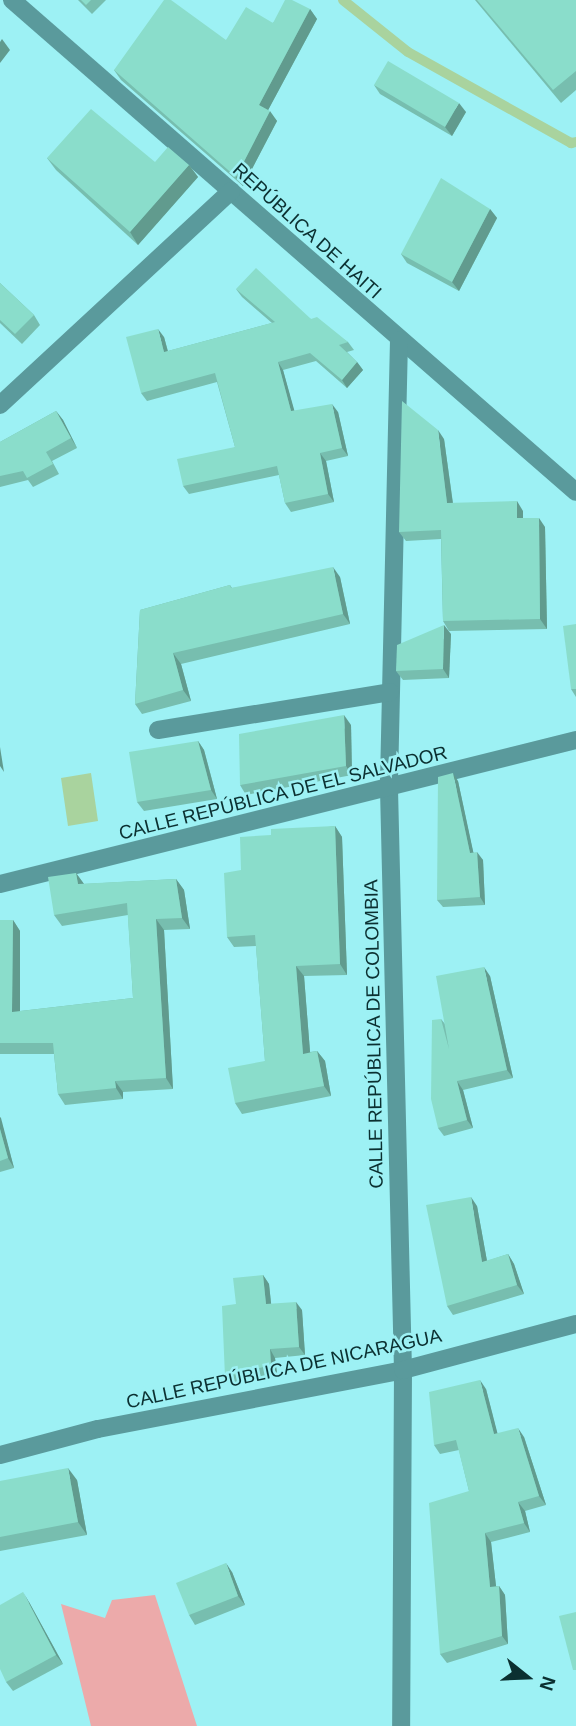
<!DOCTYPE html>
<meta charset="utf-8">
<style>
body{margin:0}
#map{position:relative;width:576px;height:1726px;overflow:hidden;background:#9df1f4;font-family:Helvetica,sans-serif}
div>[style]{position:absolute}
.green>*{inset:0;background:#ecaaaa}
.water>*{inset:0;background:#a9d39e}
.stream>*{height:10px;margin:-5px;padding:0 5px;transform-origin:5px;border-radius:5px;background:#a9d39e}
.street>*{height:18px;margin:-9px;padding:0 9px;transform-origin:9px;border-radius:9px;background:#5a9a9c}
.wall>*{inset:0;background:#77beaf}
.shaded-wall>*{inset:0;background:#619b8e}
.building>*{inset:0;background:#8addcb}
span{translate:-50% -50%;white-space:nowrap;text-align:center;line-height:1.15;-webkit-text-stroke:5px #9df1f4;paint-order:stroke}
.street-label{font-size:19px;color:#0b3031}
.north{position:absolute;left:492px;top:1642px;width:70px;height:70px;-webkit-text-stroke:5px #9df1f4;paint-order:stroke;rotate:108deg;font-size:19px;font-weight:700;line-height:28px;text-align:center;color:#0b3031}
.north::after{content:'';display:block;margin:auto;width:24px;height:32px;background:#0b3031;clip-path:polygon(50% 0,100% 100%,50% 72%,0 100%)}
</style>
<div id="map">
<div class="green">
<div style="clip-path:polygon(155px 1595px,197px 1726px,91px 1726px,61px 1604px,105px 1618px,112px 1600px)"></div>
</div>
<div class="water">
<div style="clip-path:polygon(91px 773px,98px 821px,68px 826px,61px 778px)"></div>
</div>
<div class="stream">
<div style="left:343px;top:0;width:83px;rotate:38.7deg"></div>
<div style="left:408px;top:52px;width:187px;rotate:29.2deg"></div>
<div style="left:571px;top:143px;width:5px;rotate:-11deg"></div>
</div>
<div class="street">
<div style="left:12px;top:0;width:748px;rotate:41.1deg"></div>
<div style="left:399px;top:340px;width:449px;rotate:91.3deg"></div>
<div style="left:389px;top:789px;width:581px;rotate:88.62deg"></div>
<div style="left:403px;top:1370px;width:356px;rotate:90.3deg"></div>
<div style="left:0;top:405px;width:315px;rotate:-42.8deg"></div>
<div style="left:158px;top:730px;width:235px;rotate:-9.3deg"></div>
<div style="left:0;top:884px;width:594px;rotate:-14.04deg"></div>
<div style="left:0;top:1455px;width:101px;rotate:-14.9deg"></div>
<div style="left:98px;top:1429px;width:311px;rotate:-10.9deg"></div>
<div style="left:403px;top:1370px;width:179px;rotate:-14.9deg"></div>
</div>
<div class="wall">
<div style="clip-path:polygon(78px 0,106px 0,92px 14px)"></div>
<div style="clip-path:polygon(475px 0,576px 0,576px 90px,561px 103px)"></div>
<div style="clip-path:polygon(310px 9px,317px 19px,268px 110px,277px 121px,243px 186px,121px 80px,114px 70px,226px 40px)"></div>
<div style="clip-path:polygon(374px 85px,466px 112px,452px 136px,380px 94px)"></div>
<div style="clip-path:polygon(47px 158px,155px 162px,189px 165px,198px 177px,138px 245px,56px 170px)"></div>
<div style="clip-path:polygon(490px 209px,497px 218px,459px 291px,407px 263px,401px 254px)"></div>
<div style="clip-path:polygon(0 283px,34px 315px,40px 325px,22px 344px,0 323px)"></div>
<div style="clip-path:polygon(236px 289px,311px 319px,348px 342px,354px 350px,347px 352px,357px 362px,363px 370px,347px 388px,316px 361px,283px 370px,294px 411px,338px 412px,348px 456px,326px 461px,334px 502px,291px 512px,285px 503px,279px 475px,189px 494px,183px 486px,235px 447px,217px 382px,147px 401px,141px 393px,164px 337px,168px 351px,272px 323px,242px 297px)"></div>
<div style="clip-path:polygon(56px 411px,63px 420px,77px 448px,52px 461px,59px 474px,33px 487px,28px 480px,0 487px,0 442px)"></div>
<div style="clip-path:polygon(444px 439px,453px 503px,523px 511px,523px 518px,545px 527px,547px 629px,449px 631px,443px 621px,441px 539px,406px 541px,399px 532px)"></div>
<div style="clip-path:polygon(340px 577px,350px 624px,181px 664px,191px 701px,142px 714px,135px 704px,140px 610px,230px 585px,232px 588px)"></div>
<div style="clip-path:polygon(451px 634px,449px 678px,403px 680px,396px 671px)"></div>
<div style="clip-path:polygon(571px 689px,576px 689px,576px 697px)"></div>
<div style="clip-path:polygon(351px 725px,352px 775px,246px 795px,240px 785px)"></div>
<div style="clip-path:polygon(198px 741px,204px 750px,217px 799px,144px 811px,137px 802px)"></div>
<div style="clip-path:polygon(458px 781px,473px 852px,483px 860px,485px 905px,443px 907px,437px 900px)"></div>
<div style="clip-path:polygon(335px 826px,342px 837px,347px 975px,304px 976px,310px 1052px,317px 1051px,325px 1061px,331px 1096px,242px 1114px,235px 1103px,265px 1061px,256px 946px,234px 947px,227px 937px,241px 870px,271px 835px)"></div>
<div style="clip-path:polygon(76px 873px,84px 884px,176px 879px,184px 890px,190px 929px,164px 930px,173px 1089px,123px 1092px,123px 1099px,65px 1105px,58px 1094px,54px 1054px,0 1054px,0 920px,13px 920px,20px 931px,20px 1011px,133px 998px,128px 915px,62px 926px,54px 915px)"></div>
<div style="clip-path:polygon(490px 976px,513px 1078px,463px 1090px,473px 1128px,444px 1136px,438px 1128px,441px 1019px,445px 1024px)"></div>
<div style="clip-path:polygon(0 1117px,14px 1168px,0 1172px)"></div>
<div style="clip-path:polygon(477px 1206px,487px 1261px,508px 1254px,514px 1264px,524px 1294px,453px 1315px,447px 1306px)"></div>
<div style="clip-path:polygon(263px 1275px,269px 1284px,271px 1304px,302px 1310px,305px 1355px,275px 1358px,277px 1373px,231px 1385px,225px 1377px,236px 1304px)"></div>
<div style="clip-path:polygon(486px 1389px,497px 1433px,524px 1437px,546px 1505px,525px 1511px,530px 1532px,491px 1542px,496px 1586px,499px 1586px,505px 1595px,508px 1644px,447px 1663px,440px 1654px,469px 1491px,459px 1450px,440px 1454px,434px 1445px)"></div>
<div style="clip-path:polygon(77px 1480px,87px 1535px,0 1551px,0 1481px)"></div>
<div style="clip-path:polygon(232px 1572px,245px 1605px,195px 1625px,189px 1615px)"></div>
<div style="clip-path:polygon(29px 1602px,63px 1664px,13px 1691px,6px 1682px)"></div>
</div>
<div class="shaded-wall">
<div style="clip-path:polygon(310px 9px,317px 19px,266px 114px,259px 105px)"></div>
<div style="clip-path:polygon(2px 39px,10px 50px,0 63px,0 42px)"></div>
<div style="clip-path:polygon(459px 103px,466px 112px,452px 136px,445px 127px)"></div>
<div style="clip-path:polygon(270px 111px,277px 121px,243px 186px,236px 177px)"></div>
<div style="clip-path:polygon(189px 165px,198px 177px,138px 245px,130px 232px)"></div>
<div style="clip-path:polygon(490px 209px,497px 218px,459px 291px,452px 282px)"></div>
<div style="clip-path:polygon(158px 329px,164px 337px,170px 360px,164px 352px)"></div>
<div style="clip-path:polygon(278px 362px,283px 370px,297px 420px,291px 411px)"></div>
<div style="clip-path:polygon(357px 362px,363px 370px,347px 388px,342px 380px)"></div>
<div style="clip-path:polygon(332px 404px,338px 412px,348px 456px,342px 448px)"></div>
<div style="clip-path:polygon(56px 411px,63px 420px,77px 448px,71px 438px)"></div>
<div style="clip-path:polygon(438px 430px,444px 439px,454px 512px,447px 503px)"></div>
<div style="clip-path:polygon(320px 453px,326px 461px,334px 502px,328px 494px)"></div>
<div style="clip-path:polygon(517px 501px,523px 511px,523px 528px,517px 518px)"></div>
<div style="clip-path:polygon(539px 518px,545px 527px,547px 629px,540px 619px)"></div>
<div style="clip-path:polygon(333px 567px,340px 577px,350px 624px,343px 614px)"></div>
<div style="clip-path:polygon(444px 625px,451px 634px,449px 678px,443px 669px)"></div>
<div style="clip-path:polygon(173px 653px,181px 664px,191px 701px,183px 690px)"></div>
<div style="clip-path:polygon(344px 715px,351px 725px,352px 775px,346px 766px)"></div>
<div style="clip-path:polygon(198px 741px,204px 750px,217px 799px,211px 790px)"></div>
<div style="clip-path:polygon(0 747px,4px 772px,0 766px)"></div>
<div style="clip-path:polygon(453px 773px,458px 781px,475px 860px,470px 853px)"></div>
<div style="clip-path:polygon(335px 826px,342px 837px,347px 975px,340px 964px)"></div>
<div style="clip-path:polygon(477px 852px,483px 860px,485px 905px,480px 897px)"></div>
<div style="clip-path:polygon(76px 873px,84px 884px,78px 884px)"></div>
<div style="clip-path:polygon(176px 879px,184px 890px,190px 929px,182px 918px)"></div>
<div style="clip-path:polygon(156px 919px,164px 930px,173px 1089px,166px 1078px)"></div>
<div style="clip-path:polygon(13px 920px,20px 931px,20px 1023px,12px 1012px)"></div>
<div style="clip-path:polygon(296px 966px,304px 976px,311px 1064px,303px 1054px)"></div>
<div style="clip-path:polygon(484px 967px,490px 976px,513px 1078px,507px 1070px)"></div>
<div style="clip-path:polygon(317px 1051px,325px 1061px,331px 1096px,324px 1086px)"></div>
<div style="clip-path:polygon(115px 1081px,123px 1092px,123px 1099px,116px 1088px)"></div>
<div style="clip-path:polygon(457px 1081px,463px 1090px,473px 1128px,467px 1120px)"></div>
<div style="clip-path:polygon(0 1117px,1px 1118px,14px 1168px,8px 1158px,0 1129px)"></div>
<div style="clip-path:polygon(471px 1197px,477px 1206px,489px 1272px,482px 1262px)"></div>
<div style="clip-path:polygon(508px 1254px,514px 1264px,524px 1294px,517px 1285px)"></div>
<div style="clip-path:polygon(263px 1275px,269px 1284px,272px 1312px,266px 1304px)"></div>
<div style="clip-path:polygon(296px 1302px,302px 1310px,305px 1355px,299px 1347px)"></div>
<div style="clip-path:polygon(270px 1349px,275px 1358px,277px 1373px,271px 1365px)"></div>
<div style="clip-path:polygon(480px 1380px,486px 1389px,500px 1443px,494px 1434px)"></div>
<div style="clip-path:polygon(518px 1428px,524px 1437px,546px 1505px,539px 1496px)"></div>
<div style="clip-path:polygon(68px 1468px,77px 1480px,87px 1535px,78px 1522px)"></div>
<div style="clip-path:polygon(518px 1502px,525px 1511px,530px 1532px,524px 1523px)"></div>
<div style="clip-path:polygon(485px 1533px,491px 1542px,497px 1595px,490px 1587px)"></div>
<div style="clip-path:polygon(226px 1563px,232px 1572px,245px 1605px,238px 1596px)"></div>
<div style="clip-path:polygon(499px 1586px,505px 1595px,508px 1644px,502px 1636px)"></div>
<div style="clip-path:polygon(23px 1592px,29px 1602px,63px 1664px,56px 1655px)"></div>
</div>
<div class="building">
<div style="clip-path:polygon(81px 0,91px 0,86px 5px)"></div>
<div style="clip-path:polygon(164px 0,171px 0,226px 40px,246px 7px,273px 23px,285px 0,292px 0,310px 9px,259px 105px,270px 111px,236px 177px,114px 70px)"></div>
<div style="clip-path:polygon(477px 0,576px 0,576px 71px,553px 90px)"></div>
<div style="clip-path:polygon(388px 61px,459px 103px,445px 127px,374px 85px)"></div>
<div style="clip-path:polygon(91px 109px,155px 162px,168px 147px,189px 165px,130px 232px,47px 158px)"></div>
<div style="clip-path:polygon(441px 178px,490px 209px,452px 282px,401px 254px)"></div>
<div style="clip-path:polygon(256px 268px,311px 319px,317px 317px,348px 342px,339px 345px,357px 362px,342px 380px,310px 353px,278px 362px,291px 411px,332px 404px,342px 448px,320px 453px,328px 494px,285px 503px,277px 466px,183px 486px,177px 459px,235px 447px,215px 373px,141px 393px,126px 337px,158px 329px,164px 352px,275px 322px,236px 289px)"></div>
<div style="clip-path:polygon(0 283px,34px 315px,15px 334px,0 320px)"></div>
<div style="clip-path:polygon(402px 401px,438px 430px,447px 503px,517px 501px,517px 518px,539px 518px,540px 619px,443px 621px,441px 530px,399px 532px)"></div>
<div style="clip-path:polygon(56px 411px,71px 438px,46px 452px,53px 464px,27px 478px,23px 471px,0 476px,0 442px)"></div>
<div style="clip-path:polygon(333px 567px,343px 614px,173px 653px,183px 690px,135px 704px,140px 610px,230px 585px,231px 588px)"></div>
<div style="clip-path:polygon(576px 624px,576px 689px,571px 689px,563px 626px)"></div>
<div style="clip-path:polygon(444px 625px,443px 669px,396px 671px,397px 645px)"></div>
<div style="clip-path:polygon(344px 715px,346px 766px,240px 785px,239px 734px)"></div>
<div style="clip-path:polygon(198px 741px,211px 790px,137px 802px,129px 752px)"></div>
<div style="clip-path:polygon(453px 773px,470px 853px,477px 852px,480px 897px,437px 900px,438px 777px)"></div>
<div style="clip-path:polygon(335px 826px,340px 964px,296px 966px,303px 1054px,317px 1051px,324px 1086px,235px 1103px,228px 1068px,265px 1061px,255px 935px,227px 937px,224px 873px,241px 870px,240px 837px,271px 835px,271px 829px)"></div>
<div style="clip-path:polygon(76px 873px,78px 884px,176px 879px,182px 918px,156px 919px,166px 1078px,115px 1081px,116px 1088px,58px 1094px,53px 1043px,0 1043px,0 920px,13px 920px,12px 1012px,133px 998px,127px 903px,54px 915px,48px 877px)"></div>
<div style="clip-path:polygon(484px 967px,507px 1070px,457px 1081px,467px 1120px,438px 1128px,431px 1099px,432px 1020px,441px 1019px,449px 1049px,436px 976px)"></div>
<div style="clip-path:polygon(0 1129px,8px 1158px,0 1161px)"></div>
<div style="clip-path:polygon(471px 1197px,482px 1262px,508px 1254px,517px 1285px,447px 1306px,426px 1205px)"></div>
<div style="clip-path:polygon(263px 1275px,266px 1304px,296px 1302px,299px 1347px,270px 1349px,271px 1365px,225px 1377px,222px 1306px,236px 1304px,233px 1278px)"></div>
<div style="clip-path:polygon(480px 1380px,494px 1434px,518px 1428px,539px 1496px,518px 1502px,524px 1523px,485px 1533px,490px 1587px,499px 1586px,502px 1636px,440px 1654px,429px 1503px,469px 1491px,456px 1440px,434px 1445px,429px 1392px)"></div>
<div style="clip-path:polygon(68px 1468px,78px 1522px,0 1537px,0 1481px)"></div>
<div style="clip-path:polygon(226px 1563px,238px 1596px,189px 1615px,176px 1583px)"></div>
<div style="clip-path:polygon(23px 1592px,56px 1655px,6px 1682px,0 1669px,0 1605px)"></div>
<div style="clip-path:polygon(576px 1612px,576px 1670px,573px 1670px,559px 1616px)"></div>
</div>
<div class="street-label">
<span style="left:307px;top:231px;rotate:42deg">REPÚBLICA DE HAITI</span>
<span style="left:283px;top:793px;rotate:-14deg">CALLE REPÚBLICA DE EL SALVADOR</span>
<span style="left:374px;top:1034px;rotate:-91deg">CALLE REPÚBLICA DE COLOMBIA</span>
<span style="left:284px;top:1369px;rotate:-12deg">CALLE REPÚBLICA DE NICARAGUA</span>
</div>
<div class="north">N</div>
</div>
